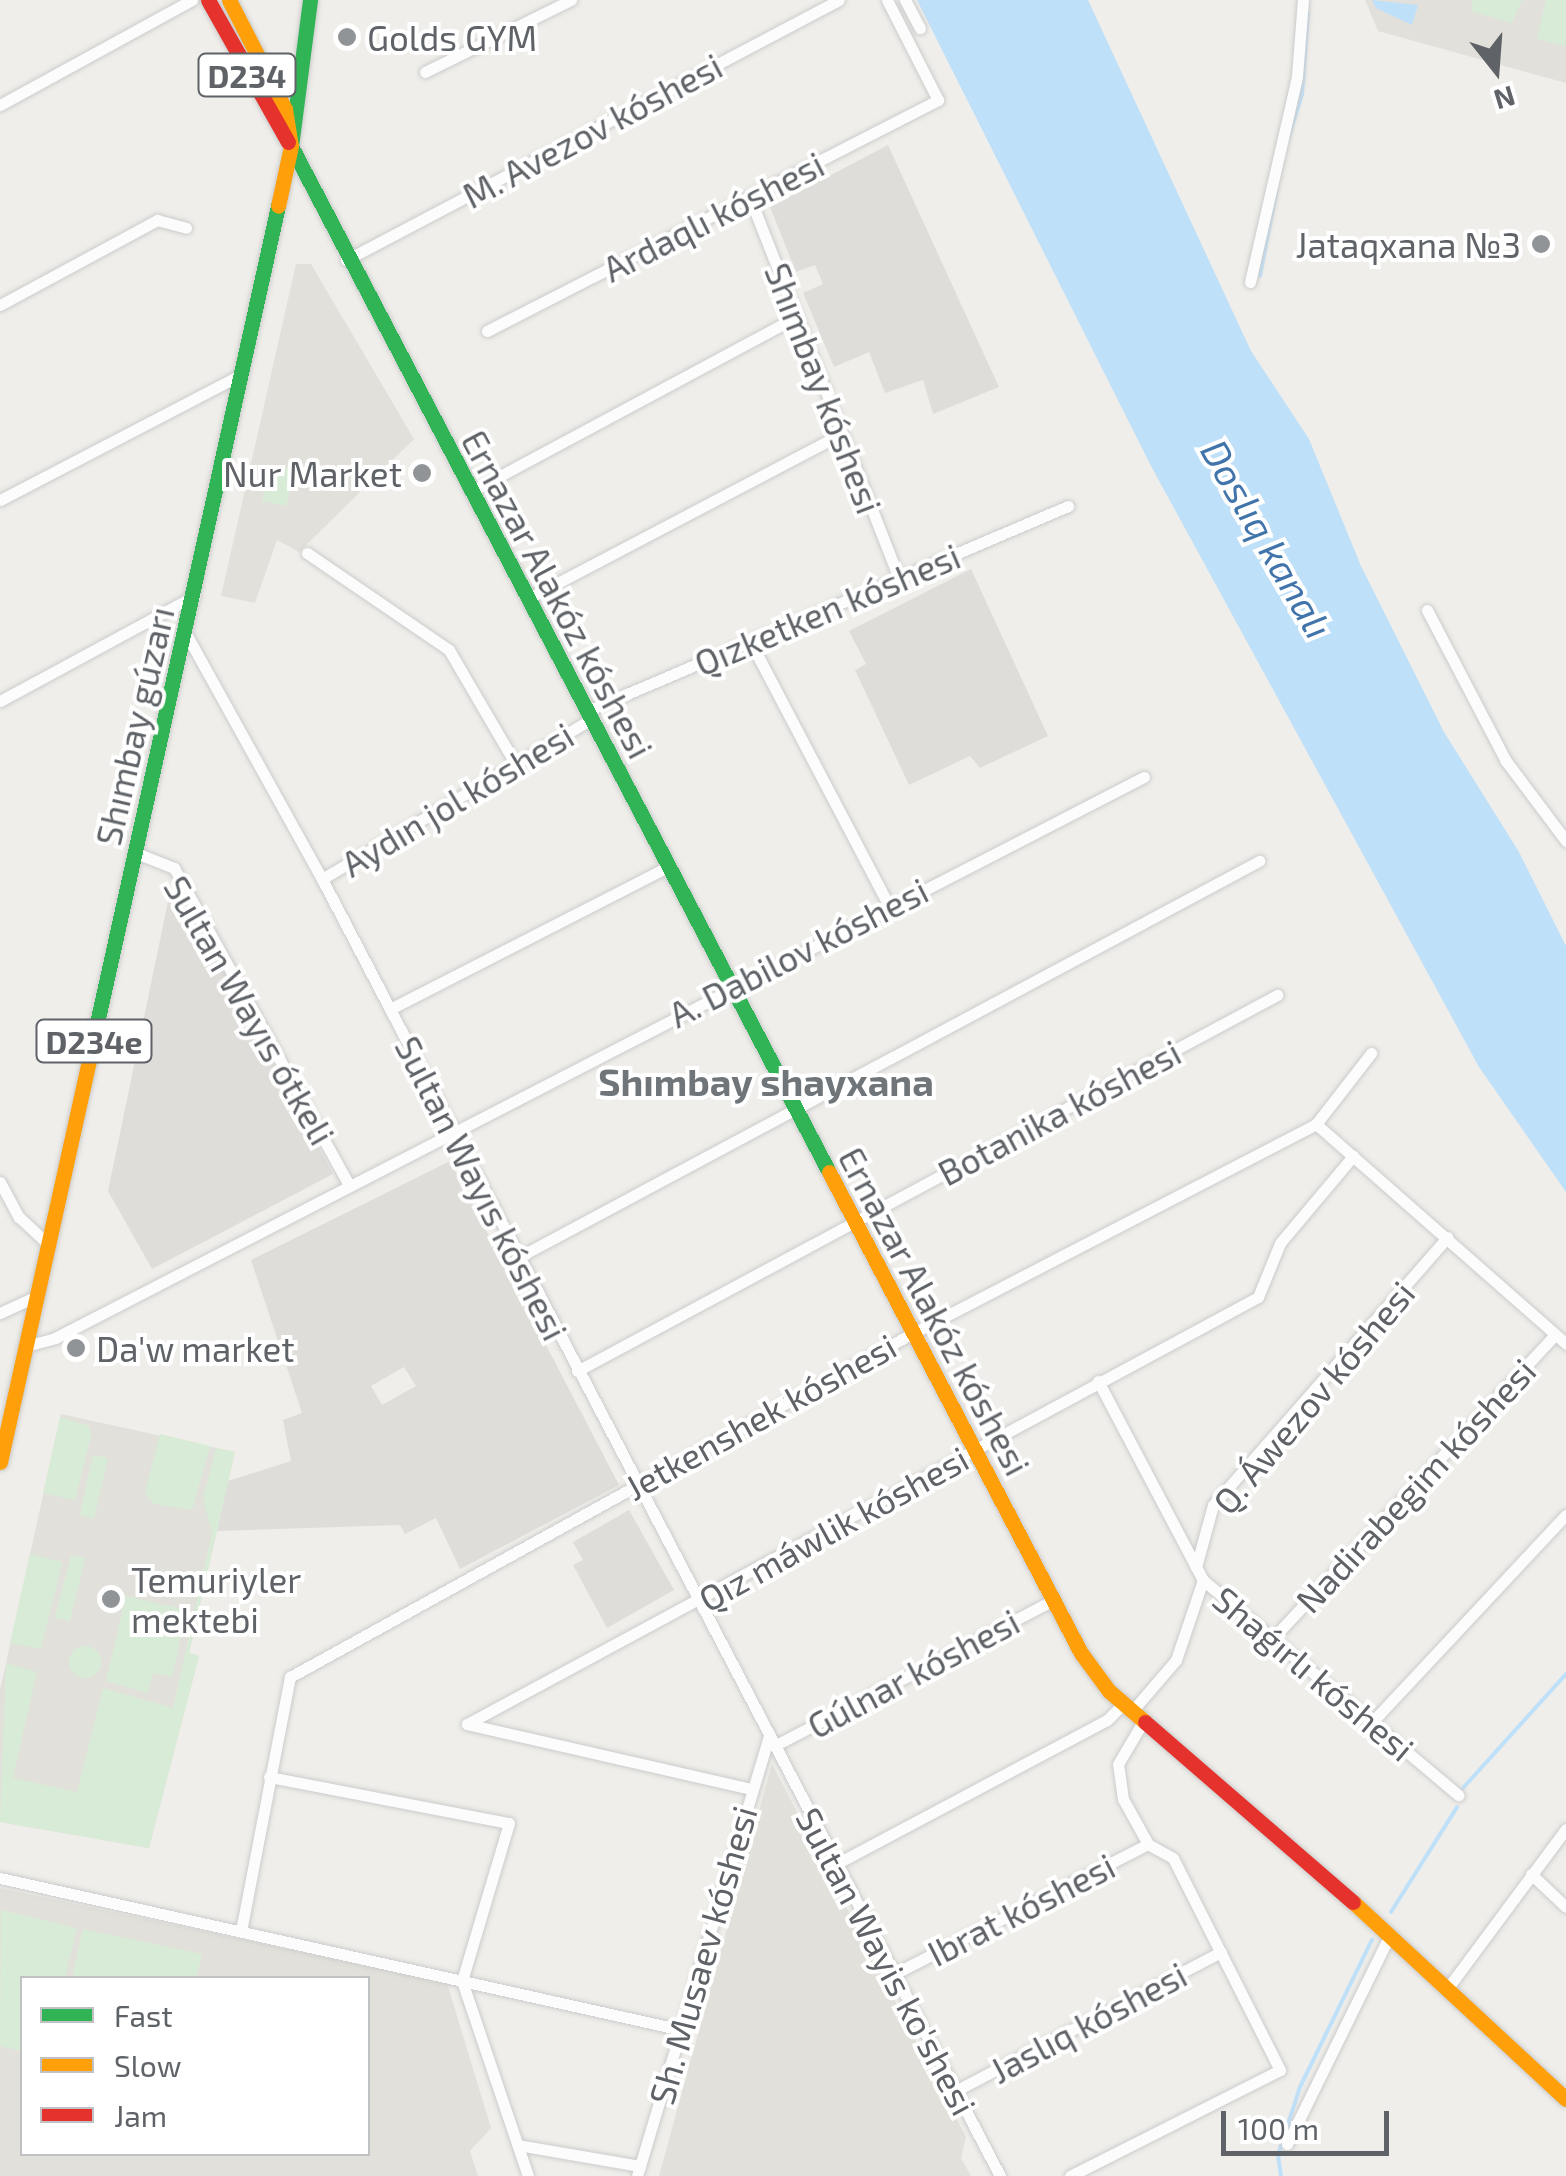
<!DOCTYPE html>
<meta charset="utf-8">
<style>
body{margin:0}
#map{position:relative;width:1566px;height:2176px;overflow:hidden;background:#efeeea;font-family:"Exo 2",sans-serif}
div>[style]{position:absolute}
.industrial>*{inset:0;background:#dfddda}
.education>*{inset:0;background:#e2e0da}
.green>*{inset:0;background:#d8ebd6}
.round{border-radius:50%}
.water>*{inset:0;background:#bfe0f9}
.stream>*{height:4px;margin:-2px;padding:0 2px;transform-origin:2px;border-radius:2px;background:#bfe0f9}
.roads{filter:drop-shadow(0 0 2px #cbcccc) drop-shadow(0 0 2px #cbcccc)}
.street>*{height:11px;margin:-5.5px;padding:0 5.5px;transform-origin:5.5px;border-radius:5.5px;background:#fdfcfc}
.fast>*{height:15px;margin:-7.5px;padding:0 7.5px;transform-origin:7.5px;border-radius:7.5px;background:#30b455}
.slow>*{height:15px;margin:-7.5px;padding:0 7.5px;transform-origin:7.5px;border-radius:7.5px;background:#ff9f0a}
.jam>*{height:15px;margin:-7.5px;padding:0 7.5px;transform-origin:7.5px;border-radius:7.5px;background:#e5322d}
.dots>*{width:28px;height:28px;translate:-50% -50%;box-sizing:border-box;border:5px solid #fff;border-radius:50%}
span{translate:-50% -50%;white-space:nowrap;text-align:center;line-height:1.15;-webkit-text-stroke:8px #fff;paint-order:stroke}
.shield-label span{padding:2px 8px;background:#fff;border:2px solid;border-radius:8px;-webkit-text-stroke-width:0}
.shield-label{font-size:32px;color:#5f6368;font-weight:700}
.poi-label{font-size:35px;color:#5f6368}
.left{translate:0 -50%;text-align:left}
.right{translate:-100% -50%;text-align:right}
.street-label{font-size:35px;color:#5f6368}
.water-label{font-size:38px;color:#4174aa;font-style:italic}
.neighbourhood-label{font-size:38px;color:#70757a;font-weight:700}
.legend{position:absolute;left:20px;top:1976px;width:350px;height:180px;box-sizing:border-box;background:#fff;border:2px solid #bfc1c3;margin:0;padding:12px 18px;list-style:none;font-size:30px;color:#5f6368}
.legend li{display:flex;align-items:center;gap:20px;height:50px}
.legend b{width:50px;border:2px solid #bfc1c3}
.north{position:absolute;left:1446px;top:20px;width:100px;height:100px;-webkit-text-stroke:8px #fff;paint-order:stroke;rotate:163deg;font-size:28px;font-weight:700;line-height:40px;text-align:center;color:#5f6368}
.north::after{content:'';display:block;margin:auto;width:35px;height:45px;background:#5f6368;clip-path:polygon(50% 0,100% 100%,50% 72%,0 100%)}
.scale{position:absolute;left:1221px;top:2111px;width:168px;height:45px;box-sizing:border-box;border:5px solid #5f6368;border-top:0;padding-left:12px;font-size:30px;line-height:35px;white-space:nowrap;color:#5f6368;-webkit-text-stroke:8px #fff;paint-order:stroke}
</style>
<div id="map">
<div class="industrial">
<div style="clip-path:polygon(888px 145px,999px 387px,933px 414px,923px 380px,885px 393px,869px 352px,834px 367px,803px 293px,823px 284px,815px 265px,796px 272px,770px 207px)"></div>
<div style="clip-path:polygon(971px 569px,1048px 736px,980px 768px,970px 756px,909px 785px,855px 670px,866px 664px,849px 631px)"></div>
<div style="clip-path:polygon(170px 892px,181px 892px,333px 1174px,152px 1269px,108px 1191px)"></div>
<div style="clip-path:polygon(evenodd,450px 1161px,619px 1485px,460px 1569px,436px 1518px,405px 1534px,400px 1525px,217px 1531px,228px 1481px,291px 1461px,283px 1420px,302px 1413px,251px 1260px,450px 1161px,404px 1367px,416px 1386px,382px 1405px,371px 1386px,404px 1367px)"></div>
<div style="clip-path:polygon(629px 1510px,674px 1590px,607px 1628px,573px 1565px,583px 1560px,573px 1542px)"></div>
</div>
<div class="education">
<div style="clip-path:polygon(1365px 0,1566px 0,1566px 83px,1378px 31px)"></div>
<div style="clip-path:polygon(296px 264px,311px 264px,414px 439px,299px 552px,277px 540px,255px 603px,221px 596px)"></div>
<div style="clip-path:polygon(61px 1414px,235px 1452px,189px 1653px,199px 1656px,149px 1848px,0 1822px,0 1690px)"></div>
<div style="clip-path:polygon(772px 1764px,966px 2137px,961px 2158px,971px 2176px,659px 2176px)"></div>
<div style="clip-path:polygon(evenodd,0 1888px,447px 1983px,491px 2128px,470px 2151px,478px 2176px,0 2176px,0 1888px,22px 1978px,368px 1978px,368px 2154px,22px 2154px,22px 1978px)"></div>
</div>
<div class="green">
<div style="clip-path:polygon(1472px 0,1522px 0,1512px 23px,1471px 11px)"></div>
<div style="clip-path:polygon(1546px 0,1566px 0,1566px 46px,1537px 39px)"></div>
<div style="clip-path:polygon(271px 465px,295px 470px,286px 506px,262px 501px)"></div>
<div style="clip-path:polygon(60px 1417px,89px 1426px,91px 1435px,75px 1500px,43px 1493px)"></div>
<div style="clip-path:polygon(160px 1434px,210px 1446px,192px 1510px,154px 1504px,145px 1493px)"></div>
<div style="clip-path:polygon(216px 1448px,235px 1452px,189px 1653px,199px 1656px,149px 1848px,0 1822px,6px 1663px,37px 1672px,13px 1778px,77px 1792px,103px 1688px,173px 1708px,212px 1533px,203px 1498px)"></div>
<div style="clip-path:polygon(93px 1455px,108px 1458px,94px 1519px,80px 1515px)"></div>
<div style="clip-path:polygon(30px 1554px,62px 1562px,41px 1649px,10px 1643px)"></div>
<div style="clip-path:polygon(71px 1555px,85px 1558px,70px 1621px,55px 1618px)"></div>
<div style="clip-path:polygon(126px 1596px,187px 1610px,172px 1677px,153px 1673px,148px 1693px,106px 1681px)"></div>
<div class="round" style="left:69px;top:1646px;width:32px;height:32px"></div>
<div style="clip-path:polygon(1px 1910px,77px 1928px,65px 1978px,22px 1978px,22px 2051px,0 2046px)"></div>
<div style="clip-path:polygon(83px 1929px,202px 1954px,196px 1978px,72px 1978px)"></div>
</div>
<div class="water">
<div style="clip-path:polygon(917px 0,1088px 0,1251px 351px,1309px 439px,1361px 566px,1444px 732px,1519px 852px,1566px 946px,1566px 1192px,1479px 1067px,1151px 466px)"></div>
<div style="clip-path:polygon(1372px 0,1418px 5px,1412px 25px,1376px 8px)"></div>
</div>
<div class="stream">
<div style="left:1288px;top:139px;width:47px;rotate:-72.7deg"></div>
<div style="left:1302px;top:94px;width:81px;rotate:-85.8deg"></div>
<div style="left:1260px;top:276px;width:86px;rotate:-79.2deg"></div>
<div style="left:1463px;top:1788px;width:154px;rotate:-47.9deg"></div>
<div style="left:1391px;top:1912px;width:124px;rotate:-57.8deg"></div>
<div style="left:1281px;top:2176px;width:21px;rotate:-98deg"></div>
<div style="left:1278px;top:2155px;width:71px;rotate:-72.1deg"></div>
<div style="left:1300px;top:2087px;width:164px;rotate:-63.9deg"></div>
</div>
<div class="roads">
<div class="street">
<div style="left:905px;top:0;width:32px;rotate:62deg"></div>
<div style="left:425px;top:72px;width:163px;rotate:-26.3deg"></div>
<div style="left:0;top:105px;width:219px;rotate:-28.7deg"></div>
<div style="left:750px;top:198px;width:409px;rotate:68.6deg"></div>
<div style="left:346px;top:260px;width:557px;rotate:-27.81deg"></div>
<div style="left:1250px;top:282px;width:211px;rotate:-77.1deg"></div>
<div style="left:1297px;top:76px;width:76px;rotate:-85.5deg"></div>
<div style="left:0;top:305px;width:179px;rotate:-28.4deg"></div>
<div style="left:157px;top:220px;width:30px;rotate:15deg"></div>
<div style="left:487px;top:331px;width:507px;rotate:-27.12deg"></div>
<div style="left:938px;top:100px;width:112px;rotate:-117deg"></div>
<div style="left:470px;top:492px;width:371px;rotate:-28.2deg"></div>
<div style="left:0;top:500px;width:271px;rotate:-27.5deg"></div>
<div style="left:307px;top:553px;width:172px;rotate:34.3deg"></div>
<div style="left:449px;top:650px;width:131px;rotate:59.7deg"></div>
<div style="left:527px;top:599px;width:355px;rotate:-27.7deg"></div>
<div style="left:1427px;top:610px;width:170px;rotate:62.4deg"></div>
<div style="left:1506px;top:761px;width:100px;rotate:53.1deg"></div>
<div style="left:185px;top:632px;width:282px;rotate:61deg"></div>
<div style="left:322px;top:879px;width:1464px;rotate:62.4deg"></div>
<div style="left:750px;top:641px;width:297px;rotate:62.3deg"></div>
<div style="left:0;top:701px;width:221px;rotate:-28.4deg"></div>
<div style="left:587px;top:711px;width:523px;rotate:-23.08deg"></div>
<div style="left:136px;top:853px;width:41px;rotate:21.5deg"></div>
<div style="left:174px;top:868px;width:362px;rotate:61.1deg"></div>
<div style="left:322px;top:879px;width:313px;rotate:-30.7deg"></div>
<div style="left:390px;top:1009px;width:314px;rotate:-27.1deg"></div>
<div style="left:1316px;top:1124px;width:333px;rotate:41.3deg"></div>
<div style="left:0;top:1182px;width:40px;rotate:62deg"></div>
<div style="left:19px;top:1217px;width:41px;rotate:43deg"></div>
<div style="left:517px;top:1258px;width:842px;rotate:-28.15deg"></div>
<div style="left:0;top:1313px;width:41px;rotate:-24.7deg"></div>
<div style="left:26px;top:1346px;width:30px;rotate:-15deg"></div>
<div style="left:55px;top:1338px;width:1225px;rotate:-27.26deg"></div>
<div style="left:577px;top:1371px;width:795px;rotate:-28.24deg"></div>
<div style="left:1098px;top:1381px;width:225px;rotate:62.2deg"></div>
<div style="left:1203px;top:1580px;width:334px;rotate:40.1deg"></div>
<div style="left:1196px;top:1567px;width:64px;rotate:-74.7deg"></div>
<div style="left:1213px;top:1505px;width:356px;rotate:-48.8deg"></div>
<div style="left:1275px;top:1636px;width:411px;rotate:-47.1deg"></div>
<div style="left:1133px;top:1710px;width:66px;rotate:-49.3deg"></div>
<div style="left:1176px;top:1660px;width:84px;rotate:-71.4deg"></div>
<div style="left:1373px;top:1721px;width:282px;rotate:-46.9deg"></div>
<div style="left:467px;top:1724px;width:899px;rotate:-28.36deg"></div>
<div style="left:1258px;top:1297px;width:58px;rotate:-67.8deg"></div>
<div style="left:1280px;top:1243px;width:114px;rotate:-50deg"></div>
<div style="left:467px;top:1724px;width:290px;rotate:12.9deg"></div>
<div style="left:774px;top:1746px;width:315px;rotate:-27.6deg"></div>
<div style="left:269px;top:1777px;width:244px;rotate:10.9deg"></div>
<div style="left:509px;top:1823px;width:165px;rotate:106.6deg"></div>
<div style="left:462px;top:1981px;width:206px;rotate:71.3deg"></div>
<div style="left:836px;top:1864px;width:307px;rotate:-28deg"></div>
<div style="left:1107px;top:1720px;width:24px;rotate:-45deg"></div>
<div style="left:1531px;top:1874px;width:48px;rotate:43.3deg"></div>
<div style="left:0;top:1878px;width:695px;rotate:12.56deg"></div>
<div style="left:241px;top:1931px;width:259px;rotate:-79.1deg"></div>
<div style="left:290px;top:1677px;width:712px;rotate:-28.91deg"></div>
<div style="left:913px;top:1333px;width:454px;rotate:-27.4deg"></div>
<div style="left:1316px;top:1124px;width:90px;rotate:-52.2deg"></div>
<div style="left:894px;top:1974px;width:285px;rotate:-27.1deg"></div>
<div style="left:1447px;top:1989px;width:199px;rotate:-53.4deg"></div>
<div style="left:955px;top:2091px;width:300px;rotate:-27.6deg"></div>
<div style="left:1287px;top:2144px;width:233px;rotate:-63.8deg"></div>
<div style="left:518px;top:2145px;width:124px;rotate:9.8deg"></div>
<div style="left:637px;top:2176px;width:459px;rotate:-73.3deg"></div>
<div style="left:1070px;top:2176px;width:235px;rotate:-26.8deg"></div>
<div style="left:1280px;top:2070px;width:237px;rotate:-116.8deg"></div>
<div style="left:1173px;top:1858px;width:29px;rotate:-151deg"></div>
<div style="left:1148px;top:1844px;width:51px;rotate:-119.1deg"></div>
<div style="left:1123px;top:1799px;width:35px;rotate:-98deg"></div>
<div style="left:1118px;top:1764px;width:51px;rotate:-59.4deg"></div>
</div>
<div class="fast">
<div style="left:310px;top:0;width:147px;rotate:97.4deg"></div>
<div style="left:291px;top:146px;width:1158px;rotate:62.33deg"></div>
<div style="left:93px;top:1041px;width:855px;rotate:-77.51deg"></div>
</div>
<div class="slow">
<div style="left:229px;top:0;width:123px;rotate:62.8deg"></div>
<div style="left:285px;top:109px;width:37px;rotate:81deg"></div>
<div style="left:291px;top:146px;width:61px;rotate:102.2deg"></div>
<div style="left:829px;top:1172px;width:543px;rotate:62.35deg"></div>
<div style="left:1081px;top:1653px;width:47px;rotate:53.6deg"></div>
<div style="left:1109px;top:1691px;width:48px;rotate:40.7deg"></div>
<div style="left:0;top:1462px;width:431px;rotate:-77.5deg"></div>
<div style="left:1353px;top:1902px;width:290px;rotate:42.8deg"></div>
</div>
<div class="jam">
<div style="left:208px;top:0;width:163px;rotate:60.6deg"></div>
<div style="left:1145px;top:1722px;width:275px;rotate:40.9deg"></div>
</div>
</div>
<div class="dots">
<div style="left:347px;top:37px;background:#919496"></div>
<div style="left:1541px;top:244px;background:#919496"></div>
<div style="left:422px;top:473px;background:#919496"></div>
<div style="left:76px;top:1348px;background:#919496"></div>
<div style="left:111px;top:1599px;background:#919496"></div>
</div>
<div class="shield-label">
<span style="left:247px;top:75px">D234</span>
<span style="left:94px;top:1041px">D234e</span>
</div>
<div class="poi-label">
<span class="left" style="left:367px;top:37px">Golds GYM</span>
<span class="right" style="left:1521px;top:244px">Jataqxana №3</span>
<span class="right" style="left:402px;top:473px">Nur Market</span>
<span class="left" style="left:96px;top:1348px">Da'w market</span>
<span class="left" style="left:131px;top:1599px">Temuriyler<br>mektebi</span>
</div>
<div class="street-label">
<span style="left:592px;top:130px;rotate:-28deg">M. Avezov kóshesi</span>
<span style="left:713px;top:216px;rotate:-27deg">Ardaqlı kóshesi</span>
<span style="left:824px;top:388px;rotate:69deg">Shımbay kóshesi</span>
<span style="left:558px;top:594px;rotate:62deg">Ernazar Alakóz kóshesi</span>
<span style="left:827px;top:609px;rotate:-23deg">Qızketken kóshesi</span>
<span style="left:134px;top:726px;rotate:-77deg">Shımbay gúzarı</span>
<span style="left:457px;top:799px;rotate:-31deg">Aydın jol kóshesi</span>
<span style="left:798px;top:952px;rotate:-27deg">A. Dabilov kóshesi</span>
<span style="left:250px;top:1010px;rotate:60deg">Sultan Wayıs ótkeli</span>
<span style="left:1059px;top:1112px;rotate:-28deg">Botanika kóshesi</span>
<span style="left:482px;top:1188px;rotate:63deg">Sultan Wayıs kóshesi</span>
<span style="left:935px;top:1311px;rotate:62deg">Ernazar Alakóz kóshesi</span>
<span style="left:1313px;top:1397px;rotate:-50deg">Q. Áwezov kóshesi</span>
<span style="left:760px;top:1416px;rotate:-29deg">Jetkenshek kóshesi</span>
<span style="left:1415px;top:1485px;rotate:-47deg">Nadirabegim kóshesi</span>
<span style="left:833px;top:1528px;rotate:-29deg">Qız máwlik kóshesi</span>
<span style="left:913px;top:1673px;rotate:-28deg">Gúlnar kóshesi</span>
<span style="left:1314px;top:1673px;rotate:40deg">Shaǵırlı kóshesi</span>
<span style="left:1021px;top:1909px;rotate:-27deg">Ibrat kóshesi</span>
<span style="left:702px;top:1955px;rotate:-74deg">Sh. Musaev kóshesi</span>
<span style="left:887px;top:1961px;rotate:62deg">Sultan Wayis ko'shesi</span>
<span style="left:1088px;top:2022px;rotate:-28deg">Jaslıq kóshesi</span>
</div>
<div class="water-label">
<span style="left:1267px;top:539px;rotate:60deg">Doslıq kanalı</span>
</div>
<div class="neighbourhood-label">
<span style="left:766px;top:1082px">Shımbay shayxana</span>
</div>
<ul class="legend">
<li><b style="height:12px;background:#30b455"></b>Fast</li>
<li><b style="height:12px;background:#ff9f0a"></b>Slow</li>
<li><b style="height:12px;background:#e5322d"></b>Jam</li>
</ul>
<div class="north">N</div>
<div class="scale">100 m</div>
</div>
